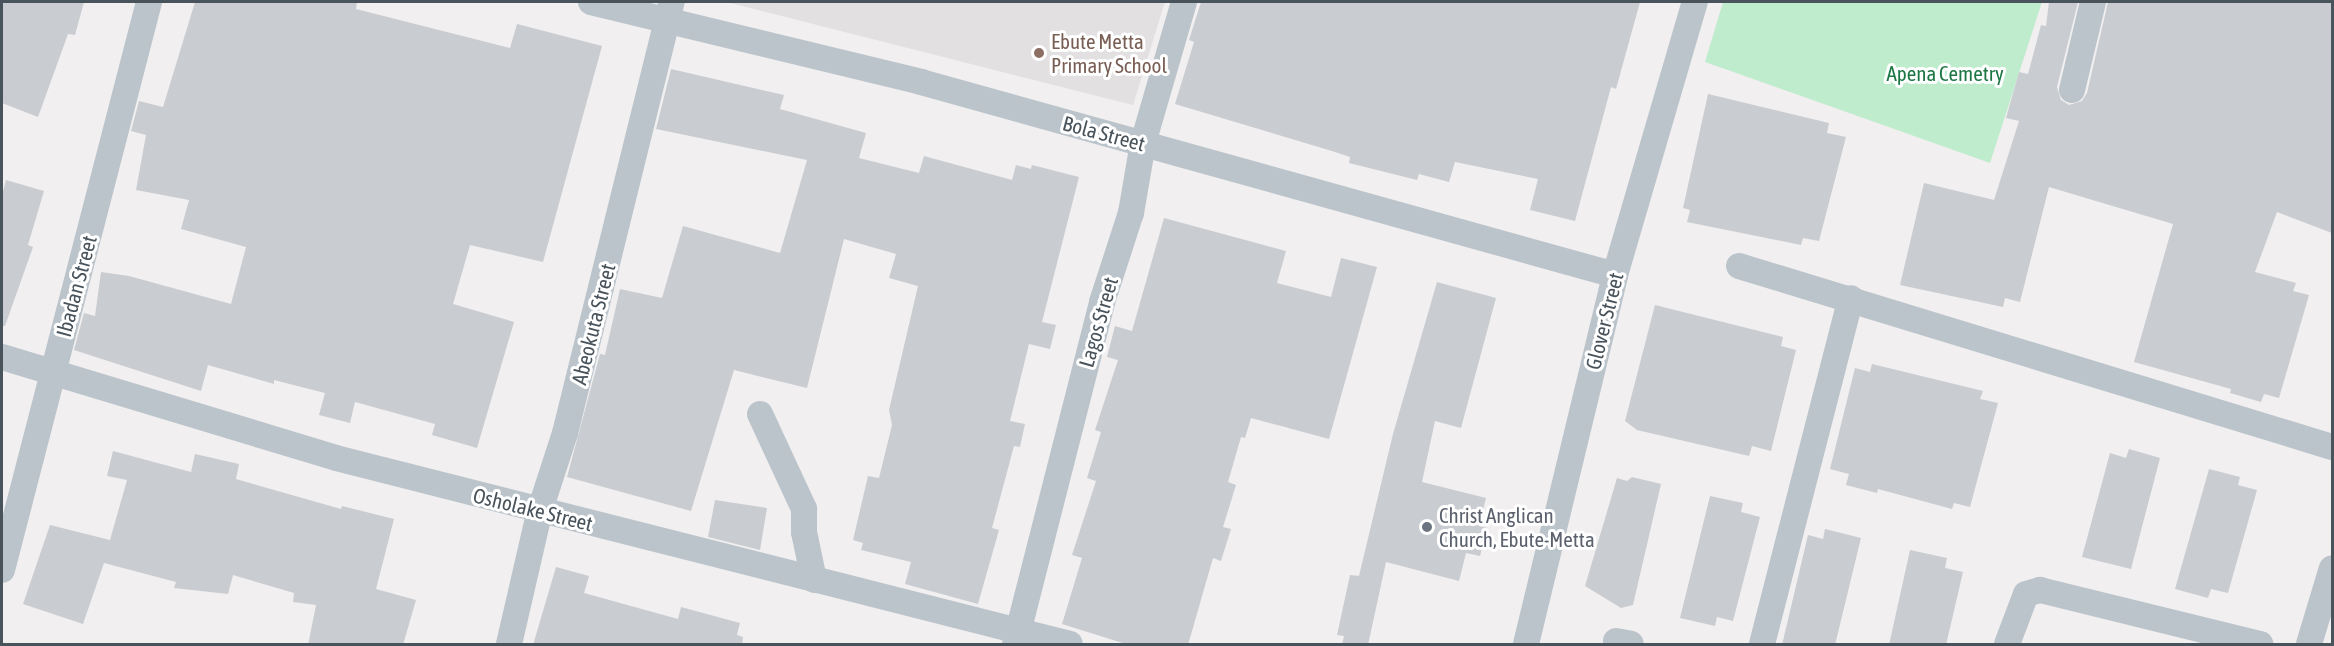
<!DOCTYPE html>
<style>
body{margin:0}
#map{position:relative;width:2334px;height:646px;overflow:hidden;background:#f1efef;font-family:"Asap Condensed",sans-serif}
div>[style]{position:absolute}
.education>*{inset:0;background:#e2e0e0}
.green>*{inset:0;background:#c0ecce}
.building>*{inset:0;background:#c9ccd1}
.street>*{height:26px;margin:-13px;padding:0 13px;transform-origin:13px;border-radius:13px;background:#bbc4cb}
.dots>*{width:16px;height:16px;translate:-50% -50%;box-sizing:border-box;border:3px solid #fff;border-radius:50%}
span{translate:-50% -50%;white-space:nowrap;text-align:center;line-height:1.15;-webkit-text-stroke:6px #fff;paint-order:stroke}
.education-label{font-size:21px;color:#785e54}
.left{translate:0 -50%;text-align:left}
.park-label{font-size:21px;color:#1d7745}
.street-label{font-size:21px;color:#48535b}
.worship-label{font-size:21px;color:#5b616d}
.frame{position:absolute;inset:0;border:3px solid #48535b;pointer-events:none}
</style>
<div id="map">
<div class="education">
<div style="clip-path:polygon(726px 2px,1165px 2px,1133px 105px)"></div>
</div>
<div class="green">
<div style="clip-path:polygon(1723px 2px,2042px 2px,1990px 163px,1705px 62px)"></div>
</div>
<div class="building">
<div style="clip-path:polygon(2px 2px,84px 2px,75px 35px,68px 34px,38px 117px,2px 103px)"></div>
<div style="clip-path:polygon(195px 2px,357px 2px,356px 9px,510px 48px,517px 24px,602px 46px,543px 262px,470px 245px,453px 304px,514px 322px,477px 448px,432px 435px,435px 424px,355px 402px,350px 423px,319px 415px,325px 393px,274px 380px,274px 384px,208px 365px,201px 391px,74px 350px,84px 313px,95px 316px,101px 272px,129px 276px,231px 304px,246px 247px,181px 229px,189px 200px,136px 190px,146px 135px,131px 131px,139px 101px,163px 107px)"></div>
<div style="clip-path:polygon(1201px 2px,1640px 2px,1616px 89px,1611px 87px,1575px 221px,1530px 210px,1538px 179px,1455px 162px,1449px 182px,1419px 174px,1417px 180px,1349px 163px,1350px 157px,1332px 151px,1175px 104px,1194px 42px,1189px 40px)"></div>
<div style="clip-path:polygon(2049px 2px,2078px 2px,2057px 87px,2061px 100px,2069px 105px,2082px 101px,2087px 93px,2108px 2px,2332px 2px,2332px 233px,2277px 212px,2255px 272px,2296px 283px,2293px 291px,2309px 295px,2279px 398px,2264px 394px,2261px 402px,2230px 393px,2231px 389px,2134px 362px,2173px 224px,2049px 187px,2020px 302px,2005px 298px,2003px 307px,1900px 285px,1924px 183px,1994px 200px,2019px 121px,2006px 118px,2019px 72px,2028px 74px,2041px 25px,2046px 26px)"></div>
<div style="clip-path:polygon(671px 69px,784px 95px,780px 109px,866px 133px,859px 158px,919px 173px,924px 156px,1012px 180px,1016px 165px,1031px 169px,1032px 165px,1079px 177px,1042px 322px,1056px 325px,1050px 349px,1029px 344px,1010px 421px,1025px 424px,1020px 447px,1014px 446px,992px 528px,999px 530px,978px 604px,905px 584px,911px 562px,861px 550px,863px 543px,853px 540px,868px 476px,879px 478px,892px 425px,889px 410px,918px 286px,889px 278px,896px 254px,844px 239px,807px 388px,734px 370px,691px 511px,567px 477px,600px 354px,605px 355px,620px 289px,662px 298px,683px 226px,780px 253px,807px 160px,656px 129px)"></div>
<div style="clip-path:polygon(1708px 94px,1829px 123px,1827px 133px,1846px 137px,1819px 241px,1803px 238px,1801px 245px,1687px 222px,1690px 210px,1683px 208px)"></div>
<div style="clip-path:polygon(6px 180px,44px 191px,28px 245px,33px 247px,5px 326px,2px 326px,2px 195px)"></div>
<div style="clip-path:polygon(1164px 218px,1286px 251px,1277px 283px,1331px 297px,1341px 258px,1377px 267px,1329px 439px,1251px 418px,1245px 438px,1241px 437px,1228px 482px,1236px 485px,1223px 527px,1231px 529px,1221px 561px,1213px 558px,1188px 645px,1129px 645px,1062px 624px,1082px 558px,1072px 555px,1096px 481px,1087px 478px,1101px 432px,1095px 430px,1118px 360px,1107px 357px,1115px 326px,1132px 331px)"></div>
<div style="clip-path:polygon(1437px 282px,1496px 298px,1461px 428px,1435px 421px,1422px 482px,1486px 498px,1479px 526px,1487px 528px,1480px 556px,1466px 553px,1459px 581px,1386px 562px,1368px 645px,1342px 645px,1344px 636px,1337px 635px,1350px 575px,1359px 576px,1393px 434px)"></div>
<div style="clip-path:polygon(1655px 305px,1783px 337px,1781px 346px,1796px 350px,1771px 451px,1752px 446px,1749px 456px,1637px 430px,1625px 421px)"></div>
<div style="clip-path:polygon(1872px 364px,1983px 391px,1980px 399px,1998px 403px,1970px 507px,1954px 503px,1952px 509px,1878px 489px,1877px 493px,1846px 485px,1849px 474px,1830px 469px,1855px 368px,1870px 372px)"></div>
<div style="clip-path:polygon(2129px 449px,2160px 458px,2131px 569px,2082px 557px,2110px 453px,2126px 458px)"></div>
<div style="clip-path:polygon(113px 451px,191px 472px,195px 454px,239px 464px,236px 479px,341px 509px,342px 506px,394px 519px,376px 589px,416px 600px,403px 645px,308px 645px,316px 605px,293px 602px,294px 593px,233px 575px,228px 594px,174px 588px,176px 582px,104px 563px,83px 624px,23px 604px,50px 525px,110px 540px,127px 480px,107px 476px)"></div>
<div style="clip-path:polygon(2209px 469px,2240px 477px,2238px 485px,2257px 490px,2228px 593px,2211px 589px,2208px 598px,2175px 589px)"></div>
<div style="clip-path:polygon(1632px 477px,1661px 484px,1633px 605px,1621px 608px,1585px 586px,1617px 478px,1627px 481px)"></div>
<div style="clip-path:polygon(1710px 496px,1743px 503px,1741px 512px,1760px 517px,1733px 621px,1717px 617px,1715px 626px,1680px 618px)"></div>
<div style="clip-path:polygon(715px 500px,767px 508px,760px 550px,708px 537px)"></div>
<div style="clip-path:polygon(1825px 529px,1861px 538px,1835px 645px,1782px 645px,1808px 535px,1823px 539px)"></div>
<div style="clip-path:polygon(1910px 550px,1947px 558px,1945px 568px,1963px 572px,1946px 645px,1889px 645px)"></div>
<div style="clip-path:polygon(556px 567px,589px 576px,584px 593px,678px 619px,681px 607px,740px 623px,737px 635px,743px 637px,742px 645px,533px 645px)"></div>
</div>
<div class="street">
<div style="left:591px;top:2px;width:340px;rotate:13.6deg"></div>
<div style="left:921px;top:82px;width:720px;rotate:15.54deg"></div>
<div style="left:2072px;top:90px;width:90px;rotate:-76.6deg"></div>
<div style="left:1739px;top:266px;width:620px;rotate:16.97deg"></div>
<div style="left:2px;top:357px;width:349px;rotate:16.8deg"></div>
<div style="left:336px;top:458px;width:757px;rotate:14.22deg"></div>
<div style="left:760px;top:414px;width:105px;rotate:65.1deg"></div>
<div style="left:804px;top:509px;width:23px;rotate:90deg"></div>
<div style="left:804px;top:532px;width:49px;rotate:78.2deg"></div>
<div style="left:2px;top:570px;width:587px;rotate:-75.49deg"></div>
<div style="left:1616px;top:641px;width:15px;rotate:11deg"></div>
<div style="left:509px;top:644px;width:138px;rotate:-77deg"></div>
<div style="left:540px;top:510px;width:81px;rotate:-72deg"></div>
<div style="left:565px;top:433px;width:444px;rotate:-76.1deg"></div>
<div style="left:1015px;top:644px;width:353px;rotate:-75.7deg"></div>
<div style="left:1102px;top:302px;width:94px;rotate:-72deg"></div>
<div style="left:1131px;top:213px;width:71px;rotate:-80.3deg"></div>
<div style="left:1143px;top:143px;width:147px;rotate:-73.8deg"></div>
<div style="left:1526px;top:644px;width:380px;rotate:-76.4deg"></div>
<div style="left:1615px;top:275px;width:284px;rotate:-73.7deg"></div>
<div style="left:1762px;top:644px;width:357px;rotate:-75.6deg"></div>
<div style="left:2007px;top:644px;width:53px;rotate:-69.2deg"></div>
<div style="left:2026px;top:594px;width:15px;rotate:-16deg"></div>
<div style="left:2040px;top:590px;width:227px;rotate:13.8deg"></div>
<div style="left:2309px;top:644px;width:79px;rotate:-73.2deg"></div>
</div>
<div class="dots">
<div style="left:1039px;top:53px;background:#8d6e63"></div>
<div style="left:1427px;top:527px;background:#6b7280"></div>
</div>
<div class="education-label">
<span class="left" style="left:1051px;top:53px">Ebute Metta<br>Primary School</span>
</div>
<div class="park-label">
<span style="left:1945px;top:73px">Apena Cemetry</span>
</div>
<div class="street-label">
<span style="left:1104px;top:133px;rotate:15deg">Bola Street</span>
<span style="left:76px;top:286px;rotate:-75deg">Ibadan Street</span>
<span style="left:1604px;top:321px;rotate:-76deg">Glover Street</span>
<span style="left:1098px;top:322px;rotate:-74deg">Lagos Street</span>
<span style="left:593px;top:324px;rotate:-76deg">Abeokuta Street</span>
<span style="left:533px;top:509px;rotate:14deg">Osholake Street</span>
</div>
<div class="worship-label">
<span class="left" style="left:1439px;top:527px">Christ Anglican<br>Church, Ebute-Metta</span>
</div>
<div class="frame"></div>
</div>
